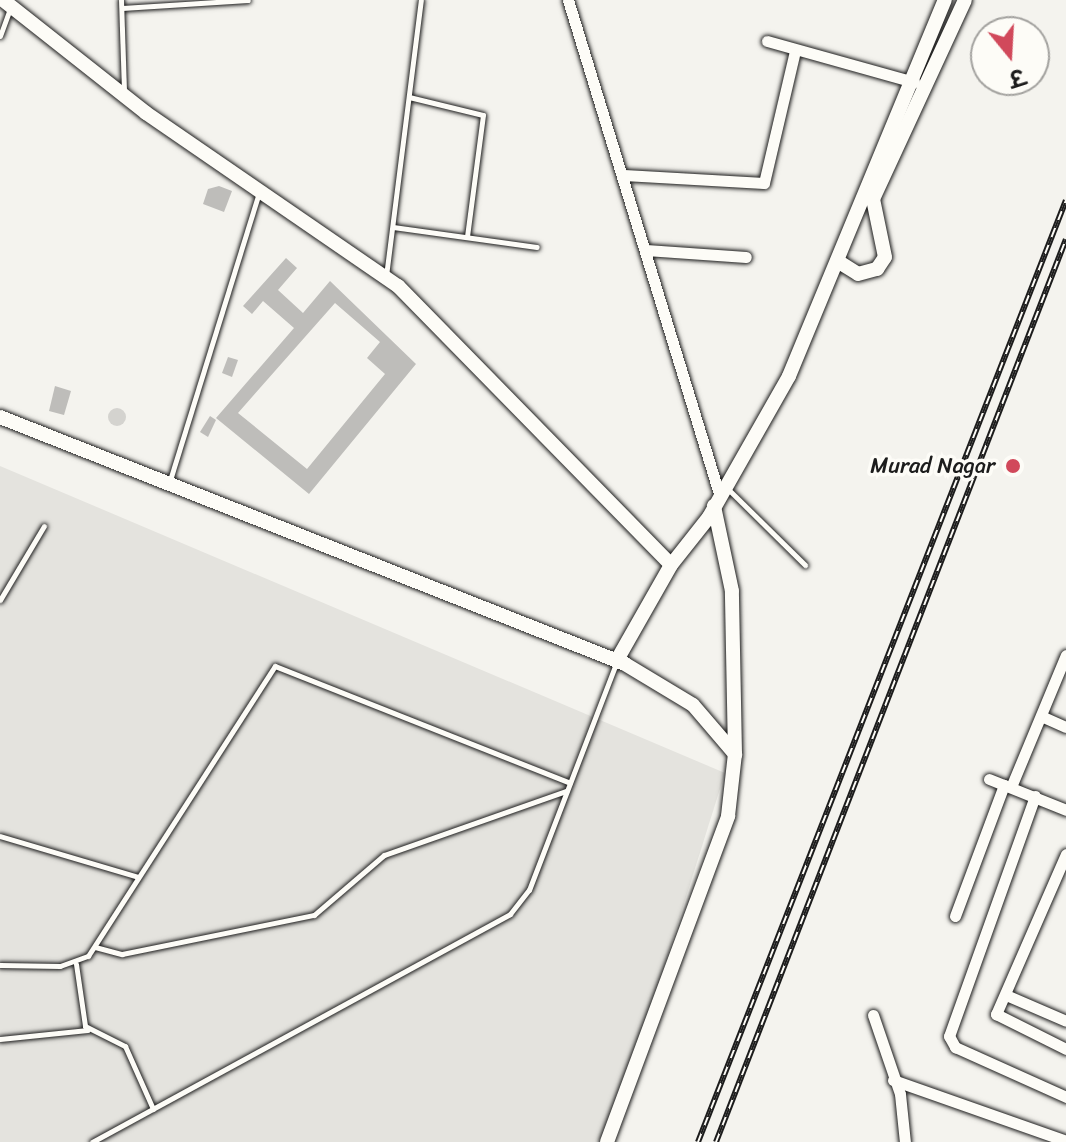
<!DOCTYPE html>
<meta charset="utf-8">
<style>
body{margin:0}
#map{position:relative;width:1066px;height:1142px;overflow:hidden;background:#f4f3ee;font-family:Sriracha,"Playpen Sans Deva",sans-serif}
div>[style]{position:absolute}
.built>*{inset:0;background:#e4e3de}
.green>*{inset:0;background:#d4d3cf}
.round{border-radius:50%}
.building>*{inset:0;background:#bebdba}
.roads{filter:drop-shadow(0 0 2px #1c1c1c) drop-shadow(0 0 2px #1c1c1c)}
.service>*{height:5px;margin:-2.5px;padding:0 2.5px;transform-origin:2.5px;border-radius:2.5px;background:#fdfcf7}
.minor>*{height:11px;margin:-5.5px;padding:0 5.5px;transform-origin:5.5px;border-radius:5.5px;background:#fdfcf7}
.tertiary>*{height:14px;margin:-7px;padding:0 7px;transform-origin:7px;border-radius:7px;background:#fdfcf7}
.rail>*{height:6px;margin-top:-3px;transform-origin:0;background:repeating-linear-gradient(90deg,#fdfcf7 0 9px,#1c1c1c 0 18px);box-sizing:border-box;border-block:2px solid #1c1c1c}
.dots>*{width:22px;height:22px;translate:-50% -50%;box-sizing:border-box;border:4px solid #fdfcf7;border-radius:50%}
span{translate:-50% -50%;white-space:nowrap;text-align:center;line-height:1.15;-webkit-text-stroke:7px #fdfcf7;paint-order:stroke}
.poi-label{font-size:22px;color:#1c1c1c}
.right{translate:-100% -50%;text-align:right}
.north{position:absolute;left:970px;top:16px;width:80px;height:80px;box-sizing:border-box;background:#fdfcf7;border:2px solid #a3a29f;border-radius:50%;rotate:162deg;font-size:22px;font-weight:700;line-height:32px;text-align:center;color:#1c1c1c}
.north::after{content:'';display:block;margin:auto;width:28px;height:36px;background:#d1495b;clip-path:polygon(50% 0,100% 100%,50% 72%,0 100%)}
</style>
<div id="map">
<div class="built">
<div style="clip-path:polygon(0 466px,725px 773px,609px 1142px,0 1142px)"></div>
</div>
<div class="green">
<div class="round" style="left:108px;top:408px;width:18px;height:18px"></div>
</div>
<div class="building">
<div style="clip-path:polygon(219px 186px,232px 191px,224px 212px,203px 204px,208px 189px)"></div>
<div style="clip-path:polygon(evenodd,286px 258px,297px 268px,278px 290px,303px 313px,330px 281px,416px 364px,309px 494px,216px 418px,294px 328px,263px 301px,252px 314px,243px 306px,286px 258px,335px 303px,380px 342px,367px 358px,385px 374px,307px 469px,238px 413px,335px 303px)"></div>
<div style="clip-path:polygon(228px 357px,238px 360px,232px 377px,222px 373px)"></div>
<div style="clip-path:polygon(55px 386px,71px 391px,64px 415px,49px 411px)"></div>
<div style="clip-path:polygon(210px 416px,216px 420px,208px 437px,200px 432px)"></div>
</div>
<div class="roads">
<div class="service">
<div style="left:121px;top:0;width:91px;rotate:88.1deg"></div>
<div style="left:122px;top:8px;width:126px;rotate:-3.6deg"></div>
<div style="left:0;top:36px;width:30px;rotate:-70deg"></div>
<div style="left:409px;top:97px;width:76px;rotate:13.7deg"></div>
<div style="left:483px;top:115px;width:123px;rotate:97.5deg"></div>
<div style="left:393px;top:227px;width:145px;rotate:7.9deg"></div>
<div style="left:386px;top:276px;width:278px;rotate:-82.8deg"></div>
<div style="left:170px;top:480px;width:301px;rotate:-72.8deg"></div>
<div style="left:729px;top:490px;width:107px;rotate:44.6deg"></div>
<div style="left:0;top:600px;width:86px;rotate:-59.3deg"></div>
<div style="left:0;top:836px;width:144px;rotate:16.5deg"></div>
<div style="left:95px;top:947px;width:28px;rotate:15deg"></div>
<div style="left:122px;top:954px;width:196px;rotate:-11.5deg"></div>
<div style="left:314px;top:915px;width:92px;rotate:-40.6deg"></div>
<div style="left:384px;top:855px;width:193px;rotate:-19.4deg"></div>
<div style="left:76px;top:964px;width:63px;rotate:81.7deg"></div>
<div style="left:85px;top:1026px;width:45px;rotate:26.6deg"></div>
<div style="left:125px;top:1046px;width:69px;rotate:66deg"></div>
<div style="left:0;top:965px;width:60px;rotate:1deg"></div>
<div style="left:60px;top:966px;width:30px;rotate:-20deg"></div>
<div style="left:88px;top:956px;width:345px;rotate:-57.2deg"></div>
<div style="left:275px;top:666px;width:317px;rotate:21.6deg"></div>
<div style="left:0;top:1039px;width:88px;rotate:-5.8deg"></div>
<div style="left:92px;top:1142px;width:476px;rotate:-28.6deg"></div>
<div style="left:510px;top:914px;width:31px;rotate:-52deg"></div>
<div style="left:529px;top:890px;width:245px;rotate:-69deg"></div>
</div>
<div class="minor">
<div style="left:568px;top:0;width:520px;rotate:72.99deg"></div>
<div style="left:767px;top:41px;width:153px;rotate:15.6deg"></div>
<div style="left:624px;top:175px;width:140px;rotate:3.3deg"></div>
<div style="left:764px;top:183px;width:136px;rotate:-76.8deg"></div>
<div style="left:646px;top:250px;width:100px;rotate:4deg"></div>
<div style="left:1041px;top:716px;width:27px;rotate:24deg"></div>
<div style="left:989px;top:779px;width:83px;rotate:21.9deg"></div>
<div style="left:1011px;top:787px;width:143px;rotate:-67.4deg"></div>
<div style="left:1035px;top:796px;width:255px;rotate:109.7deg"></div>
<div style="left:949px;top:1036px;width:13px;rotate:61deg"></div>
<div style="left:955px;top:1047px;width:122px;rotate:24.2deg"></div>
<div style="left:1066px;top:854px;width:175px;rotate:113.6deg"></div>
<div style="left:996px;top:1014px;width:78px;rotate:26.6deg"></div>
<div style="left:955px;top:916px;width:140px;rotate:-69.5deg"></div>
<div style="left:1006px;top:995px;width:65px;rotate:23.4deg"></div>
<div style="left:873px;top:1015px;width:83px;rotate:71.1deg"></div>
<div style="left:900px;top:1094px;width:48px;rotate:84.1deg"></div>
<div style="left:893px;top:1080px;width:183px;rotate:19.4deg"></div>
</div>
<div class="tertiary">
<div style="left:3px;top:0;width:182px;rotate:38.3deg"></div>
<div style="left:146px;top:113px;width:306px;rotate:34.5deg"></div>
<div style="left:398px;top:286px;width:390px;rotate:45.6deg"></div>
<div style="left:671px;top:565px;width:61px;rotate:-51.6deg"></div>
<div style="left:709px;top:517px;width:162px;rotate:-60.4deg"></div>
<div style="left:789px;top:376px;width:407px;rotate:-67.5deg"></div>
<div style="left:839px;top:262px;width:22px;rotate:32deg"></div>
<div style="left:858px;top:274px;width:20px;rotate:-15deg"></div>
<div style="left:877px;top:269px;width:14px;rotate:-56deg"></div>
<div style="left:885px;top:257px;width:59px;rotate:-101.7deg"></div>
<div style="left:873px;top:199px;width:219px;rotate:-65.2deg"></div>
<div style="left:0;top:417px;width:672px;rotate:21.56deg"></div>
<div style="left:625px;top:664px;width:79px;rotate:31.1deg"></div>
<div style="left:693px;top:705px;width:65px;rotate:49.4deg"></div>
<div style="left:617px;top:660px;width:109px;rotate:-60.4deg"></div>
<div style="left:607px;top:1142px;width:348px;rotate:-69.6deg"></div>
<div style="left:728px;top:816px;width:62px;rotate:-83.6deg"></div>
<div style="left:735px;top:754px;width:163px;rotate:-91.1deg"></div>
<div style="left:732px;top:591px;width:87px;rotate:-102deg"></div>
</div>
</div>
<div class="rail">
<div style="left:698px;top:1142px;width:1011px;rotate:-68.66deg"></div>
<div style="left:716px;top:1142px;width:968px;rotate:-68.81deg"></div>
</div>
<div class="dots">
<div style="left:1013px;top:466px;background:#d1495b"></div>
</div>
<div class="poi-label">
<span class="right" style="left:995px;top:466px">Murad Nagar</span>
</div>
<div class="north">उ</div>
</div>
